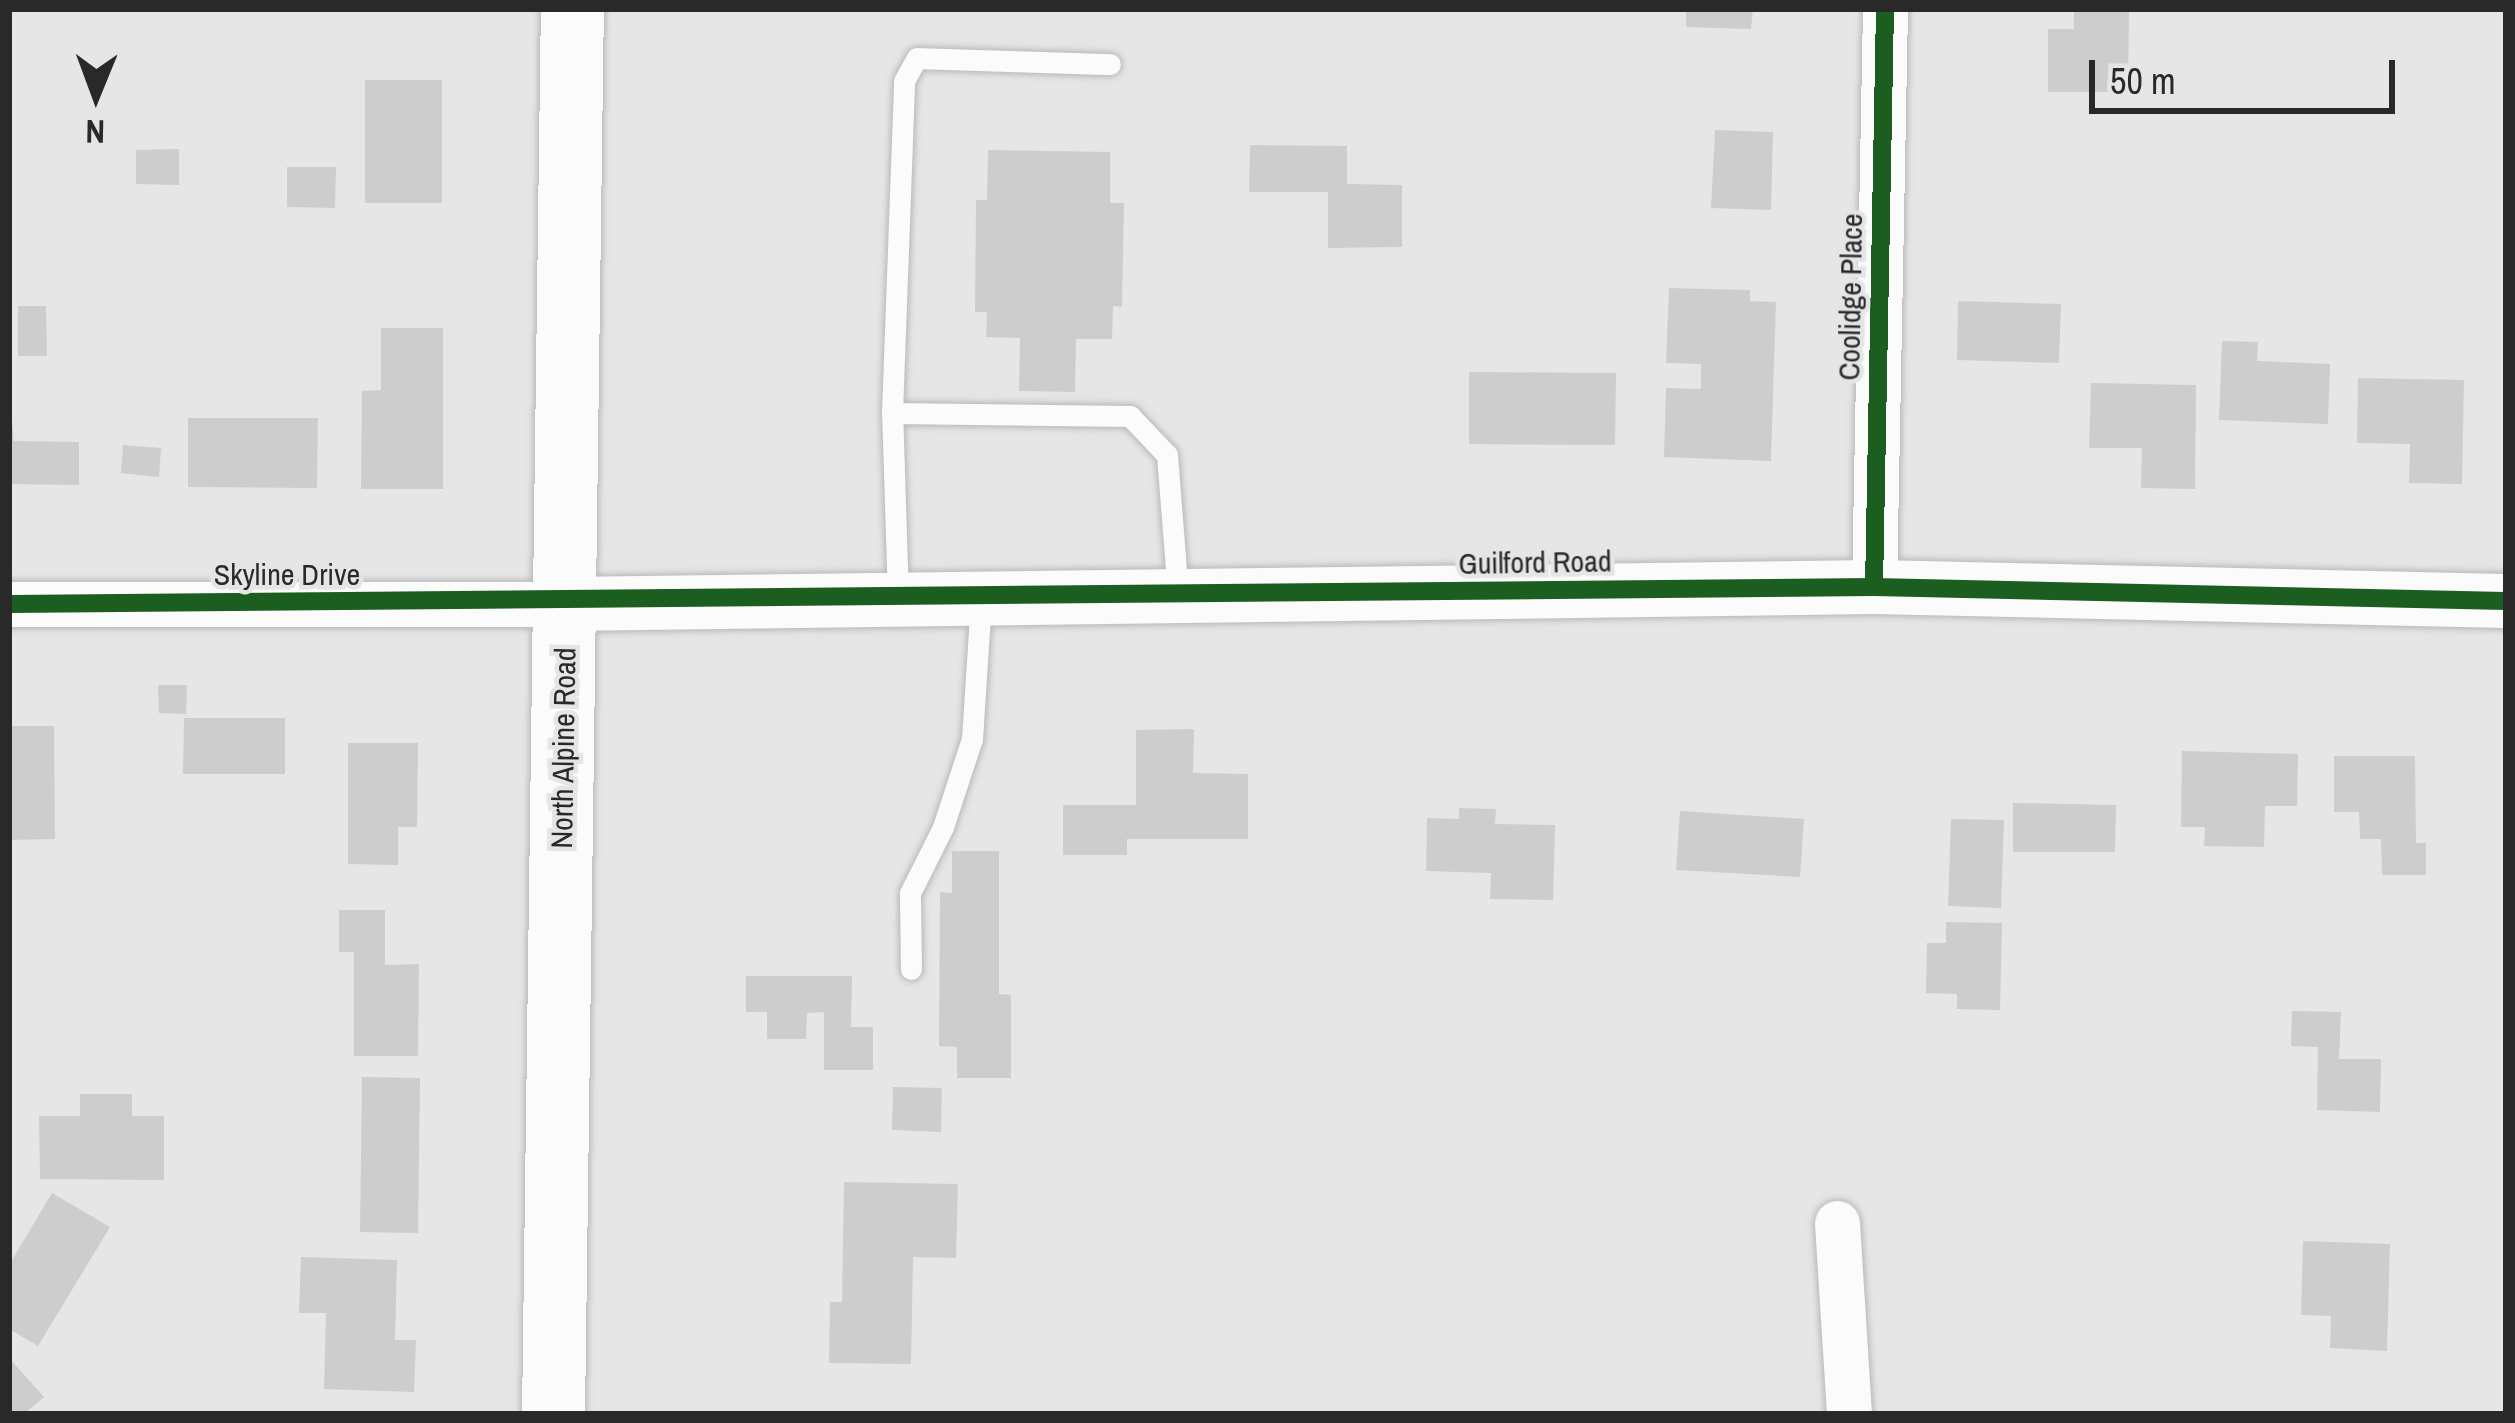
<!DOCTYPE html>
<style>
body{margin:0}
#map{position:relative;width:2515px;height:1423px;overflow:hidden;background:#e6e6e7;font-family:"Archivo Narrow",sans-serif}
div>[style]{position:absolute}
.building>*{inset:0;background:#cdcdcd}
.roads{filter:drop-shadow(0 0 3px #b9b9ba) drop-shadow(0 0 3px #b9b9ba)}
.service>*{height:21px;margin:-10.5px;padding:0 10.5px;transform-origin:10.5px;border-radius:10.5px;background:#fbfbfb}
.minor>*{height:45px;margin:-22.5px;padding:0 22.5px;transform-origin:22.5px;border-radius:22.5px;background:#fbfbfb}
.tertiary>*{height:54px;margin:-27px;padding:0 27px;transform-origin:27px;border-radius:27px;background:#fbfbfb}
.secondary>*{height:63px;margin:-31.5px;padding:0 31.5px;transform-origin:31.5px;border-radius:31.5px;background:#fbfbfb}
.cycleway>*{height:18px;margin:-9px;padding:0 9px;transform-origin:9px;border-radius:9px;background:#1b5e20}
span{translate:-50% -50%;white-space:nowrap;text-align:center;line-height:1.15;-webkit-text-stroke:9px #e5e5e8;paint-order:stroke}
.street-label{font-size:30px;color:#29292a}
.frame{position:absolute;inset:0;border:12px solid #29292a;pointer-events:none}
.north{position:absolute;left:36px;top:36px;width:120px;height:120px;-webkit-text-stroke:9px #e5e5e8;paint-order:stroke;rotate:181deg;font-size:33px;font-weight:700;line-height:48px;text-align:center;color:#29292a}
.north::after{content:'';display:block;margin:auto;width:42px;height:54px;background:#29292a;clip-path:polygon(50% 0,100% 100%,50% 72%,0 100%)}
.scale{position:absolute;left:2089px;top:60px;width:306px;height:54px;box-sizing:border-box;border:6px solid #29292a;border-top:0;padding-left:15px;font-size:36px;line-height:42px;white-space:nowrap;color:#29292a;-webkit-text-stroke:9px #e5e5e8;paint-order:stroke}
</style>
<div id="map">
<div class="building">
<div style="clip-path:polygon(1686px 9px,1753px 9px,1751px 29px,1686px 27px)"></div>
<div style="clip-path:polygon(2074px 9px,2129px 9px,2128px 92px,2048px 92px,2048px 29px,2074px 29px)"></div>
<div style="clip-path:polygon(365px 80px,442px 80px,442px 203px,365px 203px)"></div>
<div style="clip-path:polygon(1715px 130px,1773px 132px,1771px 210px,1711px 208px)"></div>
<div style="clip-path:polygon(1250px 145px,1347px 146px,1347px 184px,1402px 185px,1402px 247px,1328px 248px,1328px 192px,1249px 192px)"></div>
<div style="clip-path:polygon(179px 149px,179px 185px,136px 184px,136px 150px)"></div>
<div style="clip-path:polygon(988px 150px,1110px 152px,1110px 203px,1124px 203px,1122px 307px,1113px 306px,1112px 339px,1076px 339px,1075px 392px,1019px 391px,1020px 338px,986px 337px,987px 312px,975px 312px,976px 200px,987px 200px)"></div>
<div style="clip-path:polygon(287px 167px,336px 167px,335px 208px,287px 207px)"></div>
<div style="clip-path:polygon(1669px 288px,1750px 290px,1750px 301px,1776px 302px,1771px 461px,1664px 457px,1666px 388px,1701px 389px,1701px 364px,1666px 363px)"></div>
<div style="clip-path:polygon(1958px 301px,2061px 304px,2059px 363px,1957px 360px)"></div>
<div style="clip-path:polygon(18px 306px,46px 306px,47px 356px,18px 356px)"></div>
<div style="clip-path:polygon(381px 328px,443px 328px,443px 489px,361px 489px,362px 391px,381px 390px)"></div>
<div style="clip-path:polygon(2222px 341px,2258px 342px,2257px 361px,2330px 364px,2328px 424px,2219px 420px)"></div>
<div style="clip-path:polygon(1469px 372px,1616px 373px,1615px 445px,1469px 444px)"></div>
<div style="clip-path:polygon(2358px 378px,2464px 380px,2462px 484px,2409px 483px,2410px 444px,2357px 443px)"></div>
<div style="clip-path:polygon(2091px 383px,2196px 385px,2195px 489px,2141px 488px,2142px 448px,2089px 448px)"></div>
<div style="clip-path:polygon(9px 388px,14px 441px,79px 442px,79px 485px,9px 484px)"></div>
<div style="clip-path:polygon(188px 418px,318px 418px,317px 488px,188px 487px)"></div>
<div style="clip-path:polygon(123px 445px,161px 448px,159px 477px,121px 473px)"></div>
<div style="clip-path:polygon(158px 685px,187px 685px,186px 714px,159px 713px)"></div>
<div style="clip-path:polygon(184px 718px,285px 718px,285px 774px,183px 774px)"></div>
<div style="clip-path:polygon(9px 726px,54px 726px,55px 839px,9px 840px)"></div>
<div style="clip-path:polygon(1194px 729px,1193px 773px,1248px 774px,1248px 839px,1127px 839px,1127px 855px,1063px 855px,1063px 805px,1136px 805px,1136px 730px)"></div>
<div style="clip-path:polygon(348px 743px,418px 743px,417px 827px,398px 827px,398px 865px,348px 864px)"></div>
<div style="clip-path:polygon(2182px 751px,2298px 754px,2297px 806px,2265px 806px,2264px 847px,2204px 846px,2205px 827px,2181px 827px)"></div>
<div style="clip-path:polygon(2334px 756px,2415px 756px,2416px 843px,2426px 843px,2426px 875px,2382px 875px,2381px 839px,2360px 839px,2359px 812px,2334px 812px)"></div>
<div style="clip-path:polygon(2013px 803px,2116px 805px,2115px 852px,2013px 852px)"></div>
<div style="clip-path:polygon(1459px 808px,1496px 809px,1495px 824px,1555px 825px,1553px 900px,1490px 899px,1491px 873px,1426px 871px,1427px 818px,1459px 819px)"></div>
<div style="clip-path:polygon(1680px 811px,1804px 819px,1800px 877px,1676px 870px)"></div>
<div style="clip-path:polygon(1951px 819px,2004px 820px,2001px 908px,1948px 906px)"></div>
<div style="clip-path:polygon(952px 851px,999px 851px,999px 994px,1011px 995px,1011px 1078px,957px 1078px,957px 1047px,939px 1046px,940px 892px,952px 893px)"></div>
<div style="clip-path:polygon(339px 910px,385px 910px,385px 965px,419px 964px,418px 1056px,354px 1056px,354px 952px,339px 952px)"></div>
<div style="clip-path:polygon(1946px 922px,2002px 923px,2000px 1010px,1957px 1009px,1957px 994px,1926px 993px,1927px 943px,1946px 943px)"></div>
<div style="clip-path:polygon(746px 976px,852px 976px,851px 1027px,873px 1027px,873px 1070px,824px 1070px,824px 1012px,807px 1013px,806px 1039px,767px 1039px,767px 1012px,746px 1012px)"></div>
<div style="clip-path:polygon(2292px 1011px,2341px 1012px,2339px 1059px,2381px 1059px,2380px 1112px,2317px 1110px,2318px 1047px,2291px 1046px)"></div>
<div style="clip-path:polygon(362px 1077px,420px 1078px,418px 1233px,360px 1232px)"></div>
<div style="clip-path:polygon(893px 1087px,942px 1088px,941px 1132px,892px 1130px)"></div>
<div style="clip-path:polygon(80px 1094px,132px 1094px,132px 1116px,164px 1116px,164px 1180px,40px 1179px,39px 1116px,80px 1116px)"></div>
<div style="clip-path:polygon(844px 1182px,958px 1184px,956px 1258px,913px 1257px,911px 1364px,829px 1363px,830px 1302px,842px 1302px)"></div>
<div style="clip-path:polygon(52px 1193px,110px 1227px,38px 1346px,9px 1329px,9px 1265px)"></div>
<div style="clip-path:polygon(2303px 1241px,2390px 1244px,2387px 1351px,2330px 1348px,2331px 1316px,2301px 1315px)"></div>
<div style="clip-path:polygon(301px 1257px,397px 1260px,395px 1340px,416px 1340px,414px 1392px,324px 1389px,326px 1313px,299px 1313px)"></div>
<div style="clip-path:polygon(9px 1358px,44px 1397px,24px 1414px,9px 1414px)"></div>
</div>
<div class="roads">
<div class="service">
<div style="left:892px;top:413px;width:238px;rotate:0.7deg"></div>
<div style="left:1130px;top:416px;width:54px;rotate:46.5deg"></div>
<div style="left:1167px;top:455px;width:139px;rotate:85.5deg"></div>
<div style="left:898px;top:599px;width:186px;rotate:-91.8deg"></div>
<div style="left:892px;top:413px;width:332px;rotate:-87.9deg"></div>
<div style="left:904px;top:81px;width:26px;rotate:-61deg"></div>
<div style="left:917px;top:58px;width:193px;rotate:1.8deg"></div>
<div style="left:911px;top:969px;width:76px;rotate:-90.8deg"></div>
<div style="left:910px;top:893px;width:74px;rotate:-63.4deg"></div>
<div style="left:943px;top:827px;width:93px;rotate:-71.8deg"></div>
<div style="left:972px;top:739px;width:140px;rotate:-86.3deg"></div>
</div>
<div class="minor">
<div style="left:1874px;top:587px;width:578px;rotate:-88.91deg"></div>
<div style="left:9px;top:604px;width:556px"></div>
<div style="left:1837px;top:1223px;width:191px;rotate:86.4deg"></div>
</div>
<div class="tertiary">
<div style="left:565px;top:604px;width:1309px;rotate:-0.74deg"></div>
<div style="left:1874px;top:587px;width:632px;rotate:1.27deg"></div>
</div>
<div class="secondary">
<div style="left:553px;top:1414px;width:1405px;rotate:-89.23deg"></div>
</div>
</div>
<div class="cycleway">
<div style="left:1874px;top:587px;width:578px;rotate:-88.91deg"></div>
<div style="left:9px;top:604px;width:1865px;rotate:-0.52deg"></div>
<div style="left:1874px;top:587px;width:632px;rotate:1.27deg"></div>
</div>
<div class="street-label">
<span style="left:1850px;top:297px;rotate:-89deg">Coolidge Place</span>
<span style="left:1535px;top:562px;rotate:-1deg">Guilford Road</span>
<span style="left:287px;top:574px">Skyline Drive</span>
<span style="left:563px;top:748px;rotate:-89deg">North Alpine Road</span>
</div>
<div class="frame"></div>
<div class="north">N</div>
<div class="scale">50 m</div>
</div>
